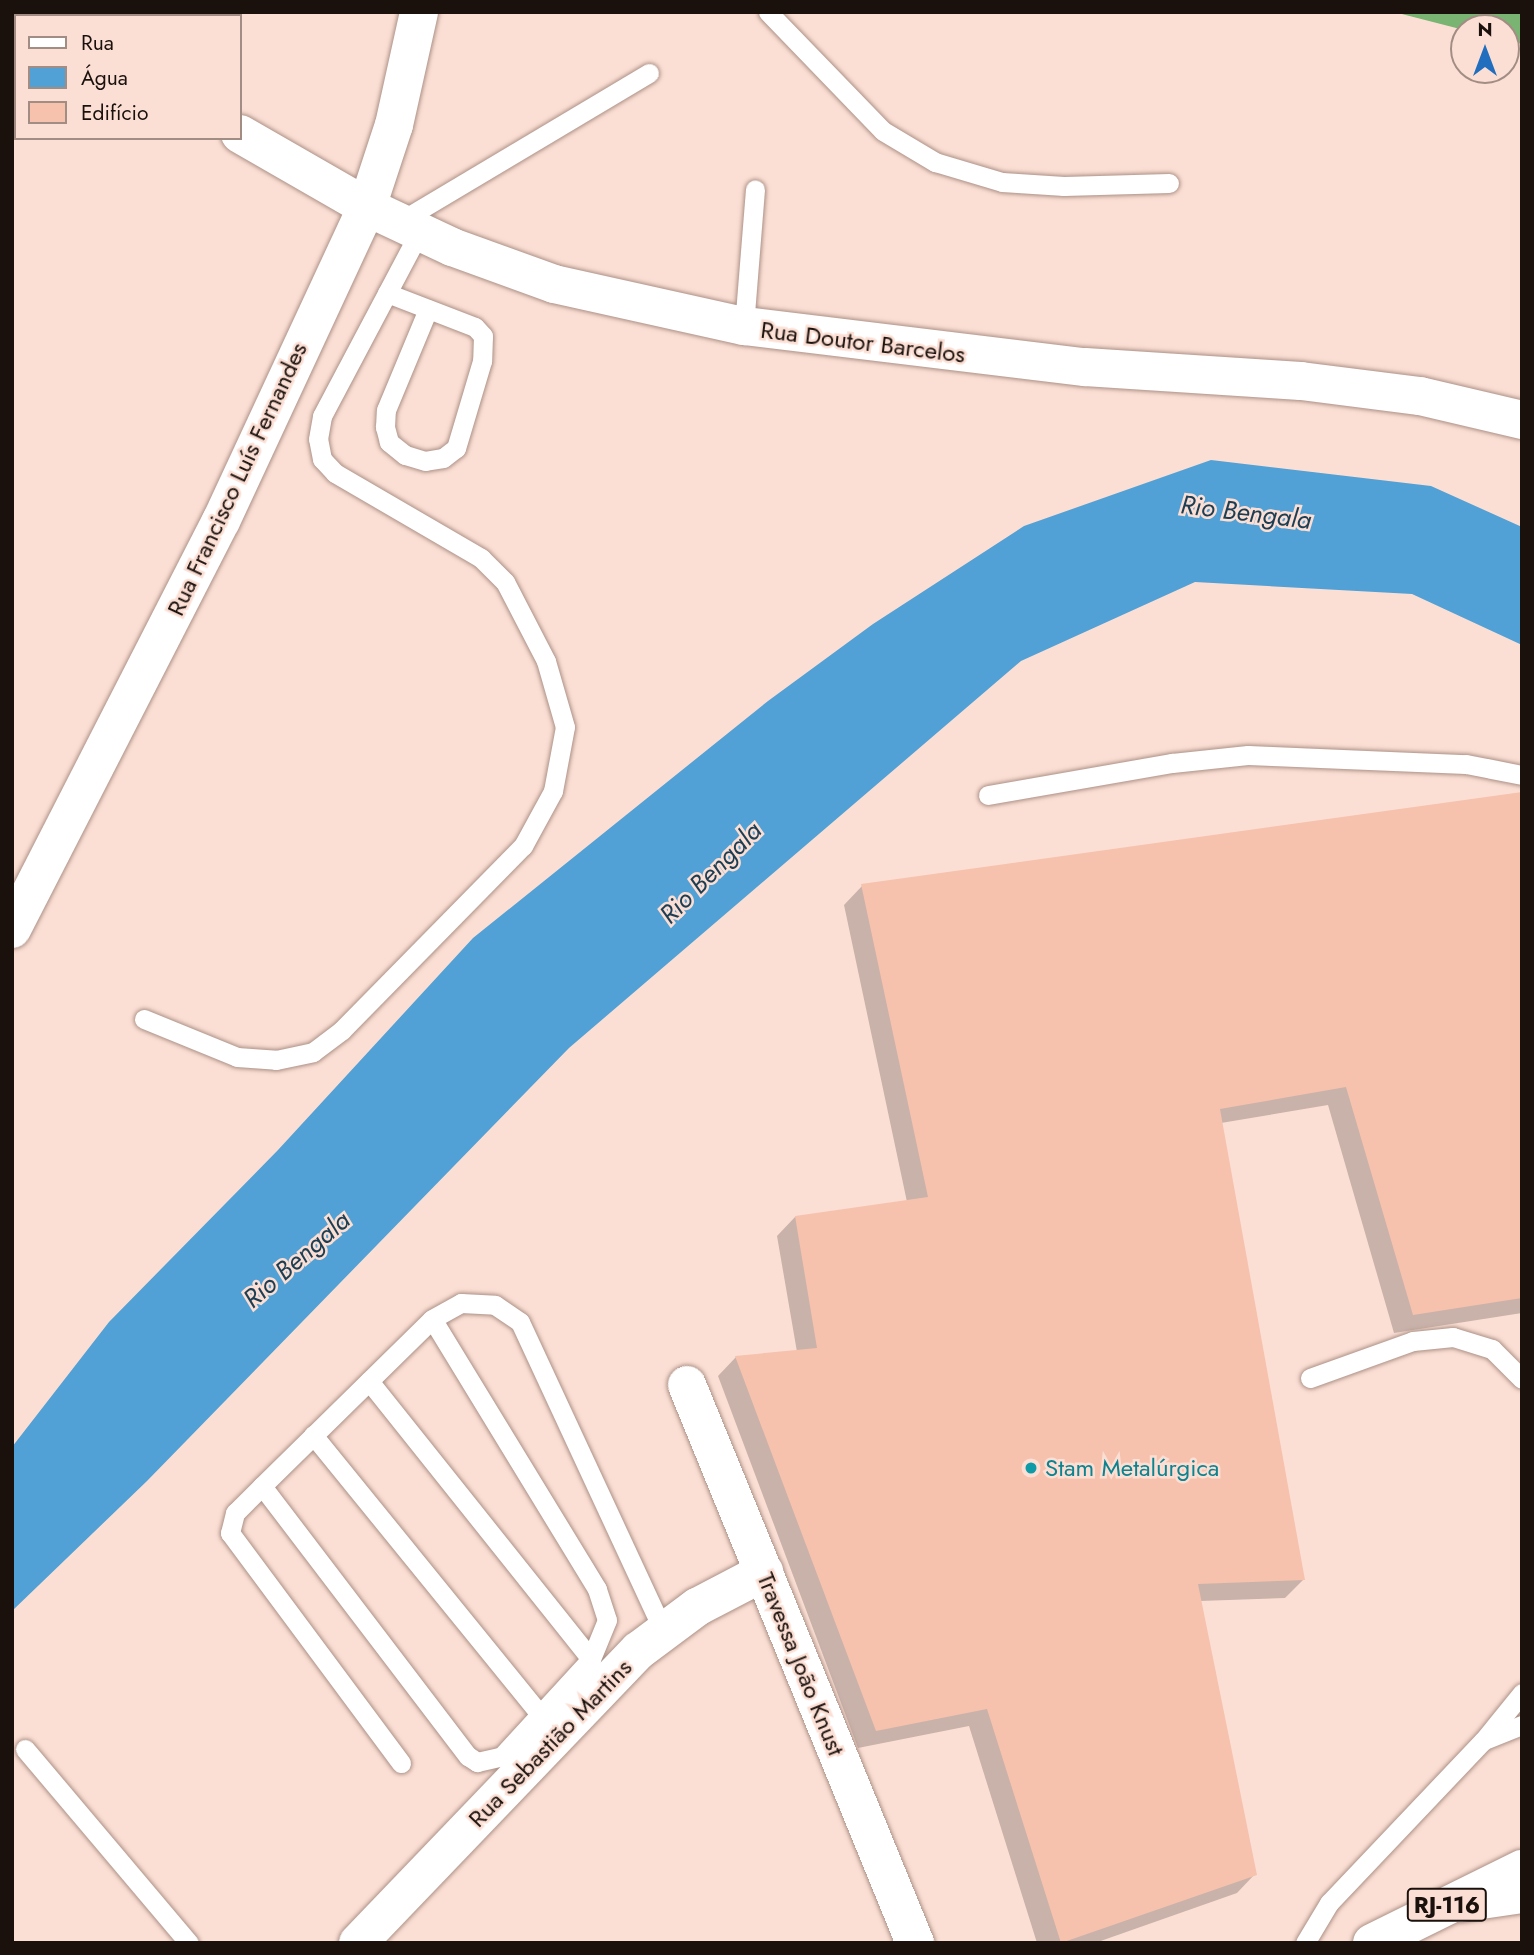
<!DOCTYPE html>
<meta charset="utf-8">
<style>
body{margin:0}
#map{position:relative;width:1534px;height:1955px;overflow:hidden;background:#fcdfd4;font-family:Jost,sans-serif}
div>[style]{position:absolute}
.forest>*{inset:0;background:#7ab472}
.water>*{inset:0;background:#51a1d6}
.shadow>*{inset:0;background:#0003}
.building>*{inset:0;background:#f6c2ad}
.roads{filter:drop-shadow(0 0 2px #ac9187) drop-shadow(0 0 2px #ac9187)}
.service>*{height:19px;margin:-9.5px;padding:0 9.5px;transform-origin:9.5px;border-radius:9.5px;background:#fff}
.minor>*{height:38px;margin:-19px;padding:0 19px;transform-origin:19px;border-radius:19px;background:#fff}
.primary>*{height:38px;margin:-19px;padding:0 19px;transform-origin:19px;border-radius:19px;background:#fff}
.dots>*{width:19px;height:19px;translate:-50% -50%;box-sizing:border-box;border:4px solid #fcdfd4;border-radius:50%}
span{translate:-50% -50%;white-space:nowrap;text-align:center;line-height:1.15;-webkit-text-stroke:5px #fcdfd4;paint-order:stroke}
.shield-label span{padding:2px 5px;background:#fcdfd4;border:2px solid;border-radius:5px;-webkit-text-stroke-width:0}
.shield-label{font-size:23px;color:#1a110d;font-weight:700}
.street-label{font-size:24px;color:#1a110d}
.culture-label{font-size:24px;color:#0d838f}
.left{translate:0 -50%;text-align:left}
.water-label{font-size:26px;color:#1b3e54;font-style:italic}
.frame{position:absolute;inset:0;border:14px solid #1a110d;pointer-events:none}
.legend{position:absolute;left:14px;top:14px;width:228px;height:126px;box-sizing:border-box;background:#fcdfd4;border:2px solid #a28d84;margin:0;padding:9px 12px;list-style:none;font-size:21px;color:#1a110d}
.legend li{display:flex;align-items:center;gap:14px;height:35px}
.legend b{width:35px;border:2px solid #a28d84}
.north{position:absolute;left:1450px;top:14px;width:70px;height:70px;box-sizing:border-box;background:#fcdfd4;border:2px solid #a28d84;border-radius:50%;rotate:0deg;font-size:19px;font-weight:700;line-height:28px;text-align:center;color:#1a110d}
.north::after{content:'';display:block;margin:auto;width:24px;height:32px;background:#206ebd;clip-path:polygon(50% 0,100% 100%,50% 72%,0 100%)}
</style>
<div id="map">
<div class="forest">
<div style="clip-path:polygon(1394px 12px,1522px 12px,1522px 44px,1506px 40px,1506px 28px,1464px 30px)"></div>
</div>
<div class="water">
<div style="clip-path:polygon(1211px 460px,1431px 486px,1522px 527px,1522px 645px,1412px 594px,1195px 582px,1021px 661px,569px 1048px,147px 1481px,12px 1611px,12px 1447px,109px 1322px,278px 1150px,473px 938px,768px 701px,873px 624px,1024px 526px)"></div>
</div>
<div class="shadow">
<div style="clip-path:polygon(1522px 793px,1522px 1313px,1394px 1333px,1328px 1105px,1221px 1123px,1303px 1580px,1285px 1598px,1200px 1601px,1255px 1874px,1237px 1893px,1095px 1943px,1037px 1943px,969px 1726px,858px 1748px,718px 1376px,736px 1357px,797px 1352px,777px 1236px,795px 1217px,907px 1202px,844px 905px,862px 886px)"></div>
</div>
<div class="building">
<div style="clip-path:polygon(1522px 792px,1522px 1298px,1413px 1315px,1346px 1087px,1220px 1109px,1305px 1580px,1198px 1584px,1257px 1875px,1061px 1943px,987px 1709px,876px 1731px,735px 1356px,817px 1348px,795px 1216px,928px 1197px,861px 884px)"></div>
</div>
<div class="roads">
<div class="service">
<div style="left:768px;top:12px;width:165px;rotate:46deg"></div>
<div style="left:883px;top:131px;width:61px;rotate:30.8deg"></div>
<div style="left:935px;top:162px;width:70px;rotate:16.6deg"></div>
<div style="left:1002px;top:182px;width:62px;rotate:3.7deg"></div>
<div style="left:1064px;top:186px;width:105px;rotate:-1.6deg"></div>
<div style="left:399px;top:222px;width:291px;rotate:-30.8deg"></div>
<div style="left:387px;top:293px;width:94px;rotate:21.1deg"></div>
<div style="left:475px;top:327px;width:12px;rotate:48deg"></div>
<div style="left:483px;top:336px;width:25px;rotate:92deg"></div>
<div style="left:482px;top:361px;width:91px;rotate:106.6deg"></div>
<div style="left:456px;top:448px;width:16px;rotate:142deg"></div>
<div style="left:443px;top:458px;width:18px;rotate:171deg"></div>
<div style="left:425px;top:461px;width:21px;rotate:-163deg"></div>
<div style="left:405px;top:455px;width:21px;rotate:-141deg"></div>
<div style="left:389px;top:442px;width:16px;rotate:-105deg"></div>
<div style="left:385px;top:427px;width:17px;rotate:-87deg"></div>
<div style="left:386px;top:410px;width:109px;rotate:-67.4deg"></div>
<div style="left:744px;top:326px;width:137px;rotate:-85.4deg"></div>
<div style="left:988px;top:795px;width:187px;rotate:-9.9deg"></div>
<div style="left:1172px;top:763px;width:76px;rotate:-6deg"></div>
<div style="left:1248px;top:755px;width:218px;rotate:2.4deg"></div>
<div style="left:1466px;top:764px;width:57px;rotate:11.1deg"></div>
<div style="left:144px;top:1019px;width:100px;rotate:22.2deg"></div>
<div style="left:237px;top:1057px;width:39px;rotate:4deg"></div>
<div style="left:276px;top:1060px;width:38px;rotate:-12deg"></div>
<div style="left:313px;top:1052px;width:36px;rotate:-37deg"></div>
<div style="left:342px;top:1030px;width:258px;rotate:-45.5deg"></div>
<div style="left:523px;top:846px;width:63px;rotate:-61.4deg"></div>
<div style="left:553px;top:791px;width:65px;rotate:-79.4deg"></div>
<div style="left:565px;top:727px;width:69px;rotate:-106.1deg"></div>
<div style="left:546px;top:661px;width:89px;rotate:-117.4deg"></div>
<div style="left:505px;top:582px;width:34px;rotate:-135deg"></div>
<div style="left:481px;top:558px;width:169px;rotate:-149.8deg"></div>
<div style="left:335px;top:473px;width:19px;rotate:-133deg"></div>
<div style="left:322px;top:459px;width:20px;rotate:-101deg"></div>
<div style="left:318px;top:439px;width:23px;rotate:-80deg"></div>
<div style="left:322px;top:416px;width:209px;rotate:-62.1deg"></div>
<div style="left:1310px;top:1378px;width:109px;rotate:-19.8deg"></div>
<div style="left:1413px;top:1341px;width:40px;rotate:-5.7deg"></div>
<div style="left:1453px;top:1337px;width:41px;rotate:17.1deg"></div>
<div style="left:1492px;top:1349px;width:42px;rotate:45deg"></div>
<div style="left:369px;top:1381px;width:356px;rotate:51.4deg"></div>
<div style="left:313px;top:1435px;width:360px;rotate:50.9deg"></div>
<div style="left:262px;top:1486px;width:340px;rotate:52.7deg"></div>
<div style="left:468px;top:1756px;width:11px;rotate:34deg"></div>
<div style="left:477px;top:1762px;width:26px;rotate:-13deg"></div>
<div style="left:502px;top:1756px;width:132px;rotate:-47.5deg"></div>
<div style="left:591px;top:1659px;width:42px;rotate:-67.7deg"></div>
<div style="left:607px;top:1620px;width:33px;rotate:-108deg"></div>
<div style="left:597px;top:1589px;width:316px;rotate:-121.4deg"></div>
<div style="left:1487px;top:1739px;width:38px;rotate:-22deg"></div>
<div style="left:25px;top:1749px;width:254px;rotate:49.8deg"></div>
<div style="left:401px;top:1763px;width:287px;rotate:-126.6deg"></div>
<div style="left:230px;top:1533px;width:21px;rotate:-76deg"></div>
<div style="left:235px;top:1513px;width:38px;rotate:-45deg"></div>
<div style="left:262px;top:1486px;width:238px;rotate:-44.5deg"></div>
<div style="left:432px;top:1319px;width:33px;rotate:-29deg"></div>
<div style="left:461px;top:1303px;width:34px;rotate:3deg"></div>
<div style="left:495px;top:1305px;width:30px;rotate:34deg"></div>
<div style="left:520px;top:1322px;width:340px;rotate:65.1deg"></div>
<div style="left:1305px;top:1943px;width:47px;rotate:-59deg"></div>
<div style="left:1329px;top:1903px;width:224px;rotate:-46.5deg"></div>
<div style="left:1483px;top:1741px;width:62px;rotate:-50.9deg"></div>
</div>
<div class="minor">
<div style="left:56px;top:12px;width:6px;rotate:45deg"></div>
<div style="left:111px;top:16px;width:5px;rotate:-53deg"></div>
<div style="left:240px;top:134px;width:146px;rotate:29.9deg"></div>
<div style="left:367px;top:207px;width:94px;rotate:25.2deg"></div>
<div style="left:452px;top:247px;width:109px;rotate:19.9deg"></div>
<div style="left:554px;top:284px;width:195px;rotate:12.5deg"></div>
<div style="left:744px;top:326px;width:343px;rotate:6.9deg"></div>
<div style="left:1085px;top:367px;width:216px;rotate:3.7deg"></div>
<div style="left:1301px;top:381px;width:120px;rotate:7.2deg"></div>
<div style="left:1420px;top:396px;width:105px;rotate:13.2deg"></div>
<div style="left:12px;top:929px;width:458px;rotate:-62.9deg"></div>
<div style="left:221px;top:521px;width:346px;rotate:-65.1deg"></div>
<div style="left:367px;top:207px;width:86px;rotate:-71.8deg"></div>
<div style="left:394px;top:125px;width:116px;rotate:-77.5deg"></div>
<div style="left:687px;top:1385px;width:603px;rotate:67.77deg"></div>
<div style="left:1461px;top:1903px;width:62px;rotate:-8.4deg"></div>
<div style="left:358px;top:1943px;width:405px;rotate:-46.2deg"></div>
<div style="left:638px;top:1651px;width:74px;rotate:-36.7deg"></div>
<div style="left:697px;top:1607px;width:76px;rotate:-27.6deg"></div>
</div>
<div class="primary">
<div style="left:1372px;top:1943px;width:167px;rotate:-26.3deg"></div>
</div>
</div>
<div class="dots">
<div style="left:1031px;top:1468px;background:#0f9aa8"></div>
</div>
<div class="shield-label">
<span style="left:1447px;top:1905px">RJ-116</span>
</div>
<div class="street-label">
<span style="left:863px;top:342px;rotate:7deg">Rua Doutor Barcelos</span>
<span style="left:237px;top:479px;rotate:-65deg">Rua Francisco Luís Fernandes</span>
<span style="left:801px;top:1664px;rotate:68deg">Travessa João Knust</span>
<span style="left:550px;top:1743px;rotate:-46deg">Rua Sebastião Martins</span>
</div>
<div class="culture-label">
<span class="left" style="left:1045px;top:1468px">Stam Metalúrgica</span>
</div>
<div class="water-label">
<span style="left:1246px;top:513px;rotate:7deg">Rio Bengala</span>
<span style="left:711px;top:873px;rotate:-45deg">Rio Bengala</span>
<span style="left:297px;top:1260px;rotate:-41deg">Rio Bengala</span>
</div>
<div class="frame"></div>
<ul class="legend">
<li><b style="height:9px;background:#fff"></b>Rua</li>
<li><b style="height:19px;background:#51a1d6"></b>Água</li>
<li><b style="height:19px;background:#f6c2ad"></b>Edifício</li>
</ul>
<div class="north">N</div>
</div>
